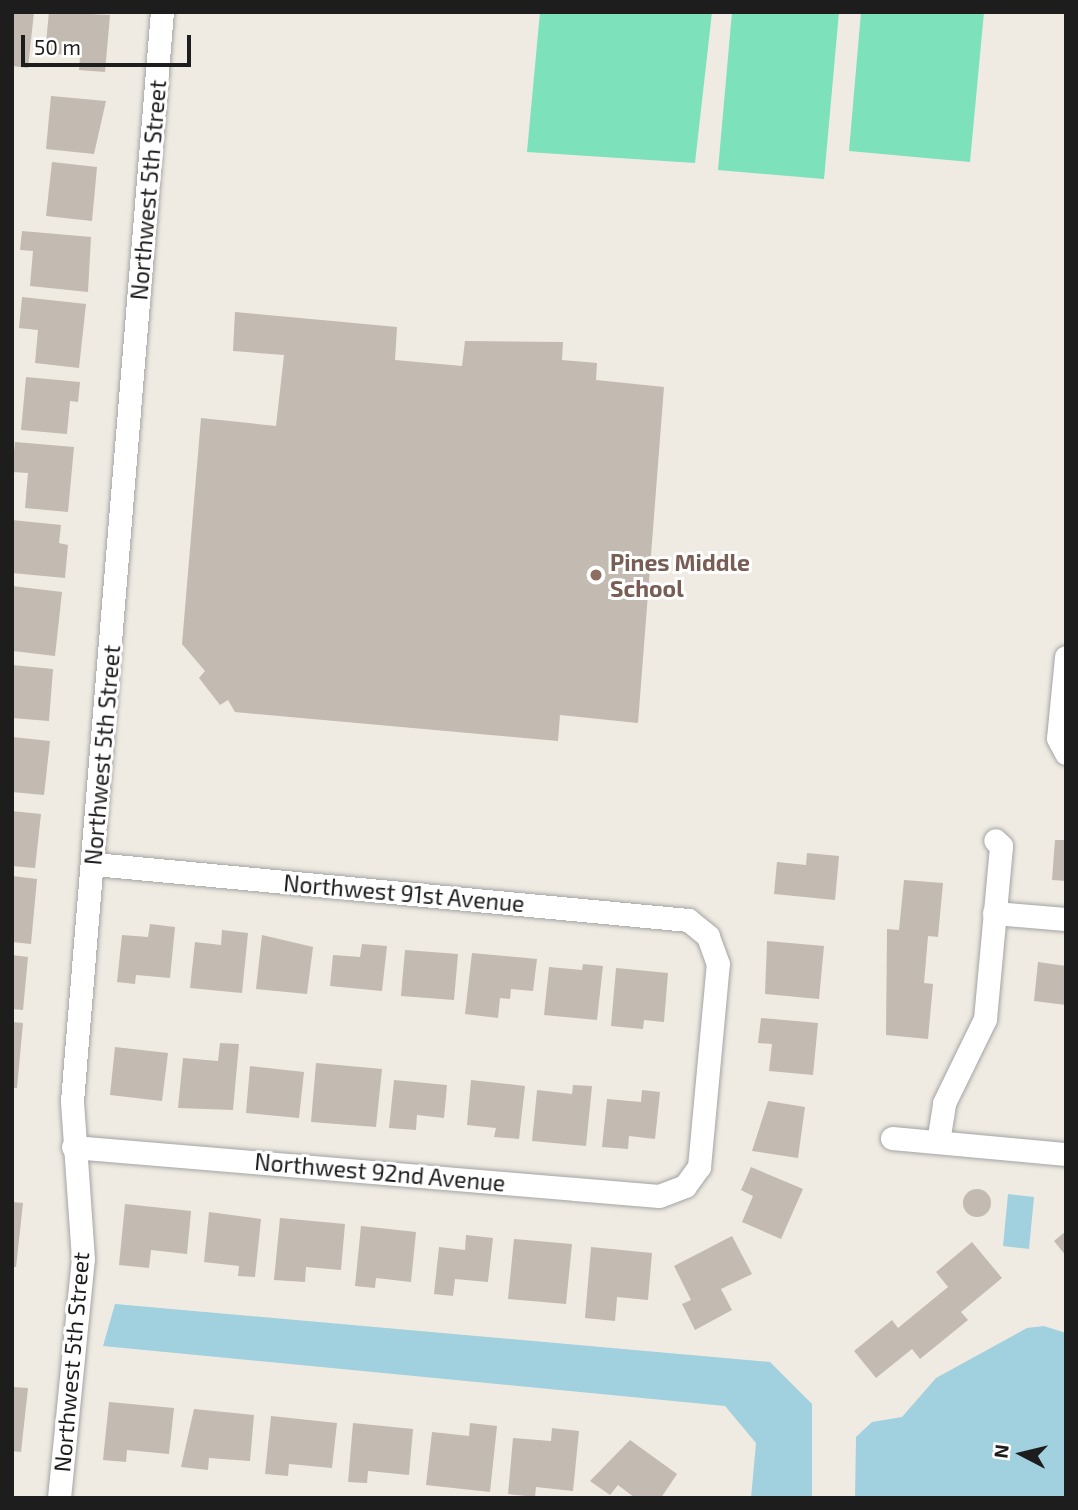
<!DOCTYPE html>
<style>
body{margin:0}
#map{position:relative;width:1078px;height:1510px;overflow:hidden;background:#efebe2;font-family:"Exo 2",sans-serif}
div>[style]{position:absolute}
.pitch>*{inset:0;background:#7de1bb}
.water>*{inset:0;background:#a1d0de}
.building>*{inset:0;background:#c3bab2}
.round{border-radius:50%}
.roads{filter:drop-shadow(0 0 2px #a4a4a4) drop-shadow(0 0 2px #a4a4a4)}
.street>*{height:23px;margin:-11.5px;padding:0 11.5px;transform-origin:11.5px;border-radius:11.5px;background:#fff}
.dots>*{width:19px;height:19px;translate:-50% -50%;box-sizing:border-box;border:4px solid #fff;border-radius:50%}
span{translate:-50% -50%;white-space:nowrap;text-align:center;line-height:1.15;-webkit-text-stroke:6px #fff;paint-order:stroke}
.street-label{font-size:23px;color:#1d1d1d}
.education-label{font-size:23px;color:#785e54;font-weight:700}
.left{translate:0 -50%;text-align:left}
.frame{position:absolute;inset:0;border:14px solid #1d1d1d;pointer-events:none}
.north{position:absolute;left:987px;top:1419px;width:70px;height:70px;-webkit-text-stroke:5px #fff;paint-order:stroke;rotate:277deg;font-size:19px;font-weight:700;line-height:28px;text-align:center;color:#1d1d1d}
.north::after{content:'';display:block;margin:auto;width:24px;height:32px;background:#1d1d1d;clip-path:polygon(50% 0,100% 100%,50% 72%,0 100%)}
.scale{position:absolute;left:21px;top:35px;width:170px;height:32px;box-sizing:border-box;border:4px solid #1d1d1d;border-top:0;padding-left:9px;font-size:21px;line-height:24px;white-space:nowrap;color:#1d1d1d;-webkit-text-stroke:5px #fff;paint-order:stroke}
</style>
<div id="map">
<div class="pitch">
<div style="clip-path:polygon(540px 12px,712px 12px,695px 163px,527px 152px)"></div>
<div style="clip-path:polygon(732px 12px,839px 12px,824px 179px,718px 170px)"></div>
<div style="clip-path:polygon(861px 12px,984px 12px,970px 162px,849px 151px)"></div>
</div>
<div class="water">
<div style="clip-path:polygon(1008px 1194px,1034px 1197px,1029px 1249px,1003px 1246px)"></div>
<div style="clip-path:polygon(115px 1304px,770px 1362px,812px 1404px,812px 1498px,751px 1498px,756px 1443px,725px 1406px,103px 1346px)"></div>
<div style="clip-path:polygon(1044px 1326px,1066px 1333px,1066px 1498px,855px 1498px,856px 1437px,872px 1422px,902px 1417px,936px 1378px,1027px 1328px)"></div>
</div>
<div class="building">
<div style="clip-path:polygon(12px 12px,34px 12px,28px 68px,12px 66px)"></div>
<div style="clip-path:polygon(49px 12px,110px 15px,105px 72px,79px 70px,80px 56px,45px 53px)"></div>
<div style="clip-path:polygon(51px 96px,106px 101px,94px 154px,46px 149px)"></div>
<div style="clip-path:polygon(52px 162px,97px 167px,92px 221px,46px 216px)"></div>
<div style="clip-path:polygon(22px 231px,91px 237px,88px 292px,30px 286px,33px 251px,20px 250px)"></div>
<div style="clip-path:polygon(22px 297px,86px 304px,79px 368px,35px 363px,38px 330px,19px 328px)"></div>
<div style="clip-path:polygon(235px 312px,397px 327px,395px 360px,462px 366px,465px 341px,563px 342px,562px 360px,597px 363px,596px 380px,664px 387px,638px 723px,560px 715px,558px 741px,235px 712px,228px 700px,220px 705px,199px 678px,205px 671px,182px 644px,201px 418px,276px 426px,284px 355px,233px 351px)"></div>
<div style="clip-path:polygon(26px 377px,80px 382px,78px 402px,70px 401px,67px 434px,21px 430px)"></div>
<div style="clip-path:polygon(15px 442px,74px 447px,68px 512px,25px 508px,28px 473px,12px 472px)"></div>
<div style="clip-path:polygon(12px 520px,61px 525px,59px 543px,68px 545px,65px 578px,12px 573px)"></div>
<div style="clip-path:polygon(12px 586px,62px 592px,55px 656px,13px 651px)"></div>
<div style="clip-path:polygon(12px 665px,53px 669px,49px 721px,12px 718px)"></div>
<div style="clip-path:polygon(12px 737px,50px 741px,44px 795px,12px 792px)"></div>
<div style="clip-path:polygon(12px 811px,41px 814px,35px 868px,12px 866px)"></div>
<div style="clip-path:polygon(1055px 840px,1066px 840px,1066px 881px,1052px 880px)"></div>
<div style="clip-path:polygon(807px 853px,839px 856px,835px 900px,774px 894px,777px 862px,806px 865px)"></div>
<div style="clip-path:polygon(12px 876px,37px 879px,31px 944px,12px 942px)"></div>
<div style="clip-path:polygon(904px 880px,943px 883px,938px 937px,928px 936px,924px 983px,933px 984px,928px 1039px,886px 1035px,887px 929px,899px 930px)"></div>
<div style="clip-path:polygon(150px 924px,175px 927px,170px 978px,136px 975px,135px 984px,117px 982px,122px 935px,148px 937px)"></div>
<div style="clip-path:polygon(222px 930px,248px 933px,242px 993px,190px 988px,195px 942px,221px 945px)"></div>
<div style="clip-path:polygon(262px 935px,313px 947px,307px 994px,256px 989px)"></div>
<div style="clip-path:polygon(767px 941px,824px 946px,819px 999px,765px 994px)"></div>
<div style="clip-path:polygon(362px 944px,387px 946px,382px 991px,330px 986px,333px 955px,360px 957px)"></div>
<div style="clip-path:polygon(405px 950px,458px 954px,454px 1000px,401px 996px)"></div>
<div style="clip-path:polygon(472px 953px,537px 959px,533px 991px,511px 989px,510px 999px,500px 998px,498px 1018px,465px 1014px)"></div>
<div style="clip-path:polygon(12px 955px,28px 957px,23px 1010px,12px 1009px)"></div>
<div style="clip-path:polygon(1038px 962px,1066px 966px,1066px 1005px,1034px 1001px)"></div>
<div style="clip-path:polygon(583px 964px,603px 966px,597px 1020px,544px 1015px,549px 967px,582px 970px)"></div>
<div style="clip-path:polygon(616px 968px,668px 973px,664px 1022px,644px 1020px,643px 1029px,611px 1026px)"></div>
<div style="clip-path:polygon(761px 1018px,818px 1023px,813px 1075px,769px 1071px,772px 1044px,758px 1043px)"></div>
<div style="clip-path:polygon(12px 1022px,23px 1023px,17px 1088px,12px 1088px)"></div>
<div style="clip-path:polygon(220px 1043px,239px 1044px,233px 1110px,178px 1108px,183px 1058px,218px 1061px)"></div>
<div style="clip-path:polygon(115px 1047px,168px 1053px,162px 1101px,110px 1095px)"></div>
<div style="clip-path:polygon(316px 1063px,382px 1069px,376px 1127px,311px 1122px)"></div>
<div style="clip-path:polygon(250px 1066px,304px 1072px,299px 1118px,246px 1113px)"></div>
<div style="clip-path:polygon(394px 1080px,447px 1085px,444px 1118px,417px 1115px,416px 1130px,389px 1128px)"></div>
<div style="clip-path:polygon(471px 1080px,525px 1086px,519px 1139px,494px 1137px,496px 1128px,467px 1125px)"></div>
<div style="clip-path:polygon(573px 1085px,592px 1086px,586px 1146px,532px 1141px,537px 1090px,572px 1094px)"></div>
<div style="clip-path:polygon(642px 1090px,660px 1092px,655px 1139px,629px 1136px,628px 1149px,602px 1147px,607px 1099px,641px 1102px)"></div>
<div style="clip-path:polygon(768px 1101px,805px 1107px,798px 1158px,752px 1151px)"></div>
<div style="clip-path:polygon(751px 1167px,803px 1189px,781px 1239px,742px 1222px,753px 1196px,741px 1190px)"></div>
<div class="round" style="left:963px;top:1189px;width:28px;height:28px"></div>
<div style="clip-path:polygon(12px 1202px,23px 1203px,16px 1267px,12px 1267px)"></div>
<div style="clip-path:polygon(125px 1204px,191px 1211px,187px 1254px,151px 1250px,149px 1268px,119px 1265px)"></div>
<div style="clip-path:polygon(209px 1212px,261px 1219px,255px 1277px,238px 1276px,239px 1266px,204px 1262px)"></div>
<div style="clip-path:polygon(280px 1218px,345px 1224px,341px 1270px,306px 1267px,305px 1282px,274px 1280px)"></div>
<div style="clip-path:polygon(361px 1226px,416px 1232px,411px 1282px,376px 1278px,375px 1288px,355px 1286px)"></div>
<div style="clip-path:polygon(1066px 1231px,1066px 1256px,1054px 1241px)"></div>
<div style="clip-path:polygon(466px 1235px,493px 1238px,488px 1282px,455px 1279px,453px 1296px,434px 1294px,439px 1247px,465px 1250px)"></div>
<div style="clip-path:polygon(732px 1236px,752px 1274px,721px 1289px,732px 1310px,695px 1330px,682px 1304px,691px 1300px,674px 1266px)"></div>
<div style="clip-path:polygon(514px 1239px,572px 1244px,566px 1304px,508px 1299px)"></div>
<div style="clip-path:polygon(972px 1242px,1002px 1278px,961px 1312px,968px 1320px,920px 1359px,912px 1349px,876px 1378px,854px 1351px,892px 1320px,898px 1328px,948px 1287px,936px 1272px)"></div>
<div style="clip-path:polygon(591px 1247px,652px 1253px,648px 1300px,617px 1297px,615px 1321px,585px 1318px)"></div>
<div style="clip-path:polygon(12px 1387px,28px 1388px,21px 1452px,12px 1451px)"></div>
<div style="clip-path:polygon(109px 1402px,174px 1408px,169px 1454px,127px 1450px,126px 1462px,103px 1460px)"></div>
<div style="clip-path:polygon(194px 1409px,254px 1415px,250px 1461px,209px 1458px,208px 1470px,181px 1467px)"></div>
<div style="clip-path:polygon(271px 1416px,337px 1423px,332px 1468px,289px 1464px,288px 1476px,265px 1474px)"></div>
<div style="clip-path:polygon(353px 1423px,413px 1429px,409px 1475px,368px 1471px,367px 1483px,348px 1482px)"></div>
<div style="clip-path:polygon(470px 1423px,497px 1426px,490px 1492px,426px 1485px,432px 1432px,469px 1436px)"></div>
<div style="clip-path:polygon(552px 1428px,579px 1431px,573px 1491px,536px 1487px,535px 1497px,508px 1494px,513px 1438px,551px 1441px)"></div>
<div style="clip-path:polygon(630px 1440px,677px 1474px,661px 1498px,635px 1498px,618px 1485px,610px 1495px,590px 1481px)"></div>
</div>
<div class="roads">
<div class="street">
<div style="left:1066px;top:657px;width:81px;rotate:95.6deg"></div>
<div style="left:1058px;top:738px;width:17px;rotate:62deg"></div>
<div style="left:994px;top:913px;width:72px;rotate:4.8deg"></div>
<div style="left:892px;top:1138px;width:175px;rotate:5.3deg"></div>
<div style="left:938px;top:1142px;width:39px;rotate:-81deg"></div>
<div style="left:944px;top:1103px;width:93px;rotate:-64deg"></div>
<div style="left:985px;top:1019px;width:174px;rotate:-84.7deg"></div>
<div style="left:1001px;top:846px;width:8px;rotate:-135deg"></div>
<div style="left:73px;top:1147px;width:588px;rotate:4.78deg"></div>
<div style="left:659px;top:1196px;width:28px;rotate:-21deg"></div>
<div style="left:685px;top:1186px;width:24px;rotate:-54deg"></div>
<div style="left:699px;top:1167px;width:204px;rotate:-84.7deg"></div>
<div style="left:718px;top:964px;width:30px;rotate:-110deg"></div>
<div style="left:708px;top:936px;width:26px;rotate:-141deg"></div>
<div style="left:688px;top:920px;width:597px;rotate:-174.61deg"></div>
<div style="left:59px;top:1498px;width:240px;rotate:-84.3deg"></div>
<div style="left:83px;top:1259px;width:158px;rotate:-94deg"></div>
<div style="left:72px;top:1101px;width:1093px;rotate:-85.28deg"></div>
</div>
</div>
<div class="dots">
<div style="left:596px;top:575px;background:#8d6e63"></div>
</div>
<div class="street-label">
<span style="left:148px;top:190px;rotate:-85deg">Northwest 5th Street</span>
<span style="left:102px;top:755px;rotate:-85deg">Northwest 5th Street</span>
<span style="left:404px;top:893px;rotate:5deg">Northwest 91st Avenue</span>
<span style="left:380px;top:1172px;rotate:5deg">Northwest 92nd Avenue</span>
<span style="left:71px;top:1362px;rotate:-85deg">Northwest 5th Street</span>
</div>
<div class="education-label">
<span class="left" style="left:610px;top:575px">Pines Middle<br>School</span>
</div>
<div class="frame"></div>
<div class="north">N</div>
<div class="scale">50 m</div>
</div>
